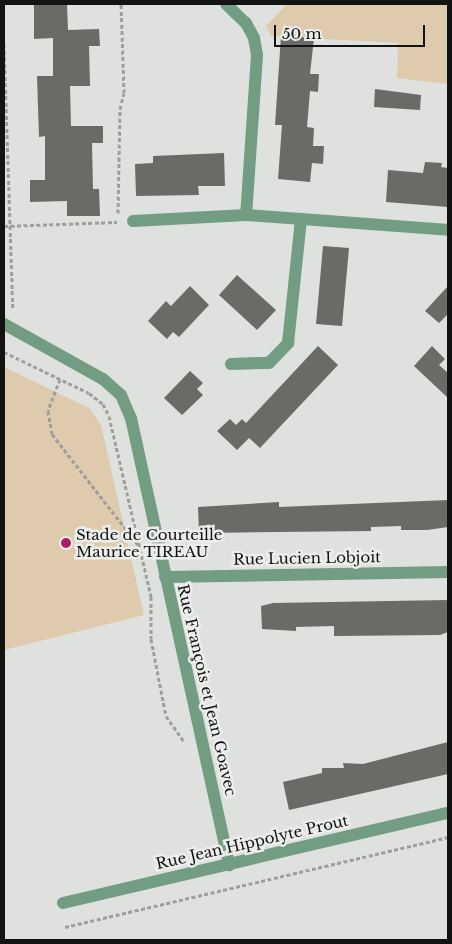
<!DOCTYPE html>
<meta charset="utf-8">
<style>
body{margin:0}
#map{position:relative;width:452px;height:944px;overflow:hidden;background:#dfe1de;font-family:"Libre Baskerville",serif}
div>[style]{position:absolute}
.green>*{inset:0;background:#decaac}
.building>*{inset:0;background:#6a6a67}
.path>*{height:3px;margin-top:-1.5px;transform-origin:0;background:repeating-linear-gradient(90deg,#9e9f9d 0 4px,transparent 0 6.5px)}
.street>*{height:12px;margin:-6px;padding:0 6px;transform-origin:6px;border-radius:6px;background:#739d83}
.dots>*{width:14px;height:14px;translate:-50% -50%;box-sizing:border-box;border:2px solid #eceeeb;border-radius:50%}
span{translate:-50% -50%;white-space:nowrap;text-align:center;line-height:1.15;-webkit-text-stroke:5px #eceeeb;paint-order:stroke}
.poi-label{font-size:15px;color:#131313}
.left{translate:0 -50%;text-align:left}
.street-label{font-size:15px;color:#131313}
.frame{position:absolute;inset:0;border:5px solid #131313;pointer-events:none}
.scale{position:absolute;left:274px;top:25px;width:151px;height:22px;box-sizing:border-box;border:2px solid #131313;border-top:0;padding-left:6px;font-size:15px;line-height:18px;white-space:nowrap;color:#131313;-webkit-text-stroke:4px #eceeeb;paint-order:stroke}
</style>
<div id="map">
<div class="green">
<div style="clip-path:polygon(287px 4px,448px 4px,448px 84px,397px 78px,398px 43px,271px 36px,266px 26px)"></div>
<div style="clip-path:polygon(4px 367px,89px 408px,101px 425px,144px 615px,4px 650px)"></div>
</div>
<div class="building">
<div style="clip-path:polygon(34px 4px,67px 4px,68px 30px,99px 29px,100px 46px,89px 46px,90px 86px,70px 86px,71px 126px,103px 126px,103px 143px,92px 143px,93px 189px,99px 189px,100px 216px,67px 216px,67px 201px,30px 202px,30px 180px,45px 180px,45px 136px,39px 137px,37px 76px,53px 76px,53px 38px,34px 39px)"></div>
<div style="clip-path:polygon(281px 36px,314px 38px,310px 74px,319px 74px,318px 92px,310px 91px,307px 127px,314px 128px,313px 146px,324px 146px,323px 164px,312px 163px,310px 182px,278px 179px,282px 125px,275px 125px)"></div>
<div style="clip-path:polygon(375px 89px,421px 95px,420px 110px,374px 107px)"></div>
<div style="clip-path:polygon(224px 153px,225px 186px,198px 186px,199px 195px,136px 196px,135px 164px,153px 163px,153px 156px)"></div>
<div style="clip-path:polygon(425px 162px,442px 163px,441px 167px,448px 168px,448px 207px,386px 202px,388px 170px,423px 173px)"></div>
<div style="clip-path:polygon(323px 246px,349px 248px,342px 326px,316px 324px)"></div>
<div style="clip-path:polygon(237px 275px,276px 310px,257px 330px,219px 295px)"></div>
<div style="clip-path:polygon(190px 286px,209px 305px,179px 337px,173px 332px,167px 339px,148px 321px,166px 301px,171px 306px)"></div>
<div style="clip-path:polygon(448px 286px,448px 314px,439px 323px,425px 311px)"></div>
<div style="clip-path:polygon(318px 346px,338px 365px,260px 448px,249px 438px,237px 450px,217px 431px,230px 419px,236px 425px,242px 419px,246px 423px)"></div>
<div style="clip-path:polygon(432px 346px,445px 359px,439px 365px,448px 373px,448px 398px,414px 366px)"></div>
<div style="clip-path:polygon(190px 371px,203px 383px,197px 389px,203px 395px,182px 415px,164px 398px)"></div>
<div style="clip-path:polygon(448px 500px,448px 527px,427px 530px,401px 530px,401px 526px,371px 527px,371px 531px,199px 533px,198px 507px,279px 502px,279px 507px)"></div>
<div style="clip-path:polygon(448px 600px,448px 632px,440px 635px,334px 636px,334px 626px,296px 627px,296px 631px,262px 629px,261px 606px,273px 603px)"></div>
<div style="clip-path:polygon(448px 742px,448px 774px,289px 810px,283px 782px,322px 773px,322px 768px,344px 768px,343px 763px,363px 764px)"></div>
</div>
<div class="path">
<div style="left:4px;top:44px;width:266px;rotate:88.1deg"></div>
<div style="left:118px;top:213px;width:104px;rotate:-88.9deg"></div>
<div style="left:120px;top:109px;width:16px;rotate:-76deg"></div>
<div style="left:124px;top:93px;width:89px;rotate:-91.9deg"></div>
<div style="left:4px;top:226px;width:113px;rotate:-2deg"></div>
<div style="left:4px;top:352px;width:94px;rotate:25.8deg"></div>
<div style="left:89px;top:393px;width:18px;rotate:38deg"></div>
<div style="left:103px;top:404px;width:13px;rotate:63deg"></div>
<div style="left:109px;top:416px;width:186px;rotate:76.9deg"></div>
<div style="left:151px;top:597px;width:42px;rotate:90deg"></div>
<div style="left:151px;top:639px;width:78px;rotate:79deg"></div>
<div style="left:166px;top:716px;width:32px;rotate:55deg"></div>
<div style="left:60px;top:379px;width:34px;rotate:111deg"></div>
<div style="left:48px;top:411px;width:23px;rotate:80deg"></div>
<div style="left:52px;top:434px;width:140px;rotate:52.2deg"></div>
<div style="left:65px;top:927px;width:393px;rotate:-13.2deg"></div>
</div>
<div class="street">
<div style="left:226px;top:4px;width:28px;rotate:44deg"></div>
<div style="left:246px;top:23px;width:17px;rotate:62deg"></div>
<div style="left:254px;top:38px;width:17px;rotate:80deg"></div>
<div style="left:257px;top:55px;width:160px;rotate:93.9deg"></div>
<div style="left:133px;top:221px;width:113px;rotate:-3deg"></div>
<div style="left:246px;top:215px;width:203px;rotate:4.2deg"></div>
<div style="left:4px;top:324px;width:113px;rotate:29.1deg"></div>
<div style="left:103px;top:379px;width:24px;rotate:42deg"></div>
<div style="left:121px;top:395px;width:25px;rotate:67deg"></div>
<div style="left:131px;top:418px;width:458px;rotate:77.6deg"></div>
<div style="left:231px;top:364px;width:38px;rotate:-2deg"></div>
<div style="left:269px;top:363px;width:28px;rotate:-46deg"></div>
<div style="left:288px;top:343px;width:125px;rotate:-84deg"></div>
<div style="left:165px;top:577px;width:283px;rotate:-1deg"></div>
<div style="left:63px;top:903px;width:395px;rotate:-13.2deg"></div>
</div>
<div class="dots">
<div style="left:66px;top:543px;background:#aa1f61"></div>
</div>
<div class="poi-label">
<span class="left" style="left:76px;top:543px">Stade de Courteille<br>Maurice TIREAU</span>
</div>
<div class="street-label">
<span style="left:307px;top:558px;rotate:-1deg">Rue Lucien Lobjoit</span>
<span style="left:207px;top:690px;rotate:77deg">Rue François et Jean Goavec</span>
<span style="left:252px;top:842px;rotate:-13deg">Rue Jean Hippolyte Prout</span>
</div>
<div class="frame"></div>
<div class="scale">50 m</div>
</div>
